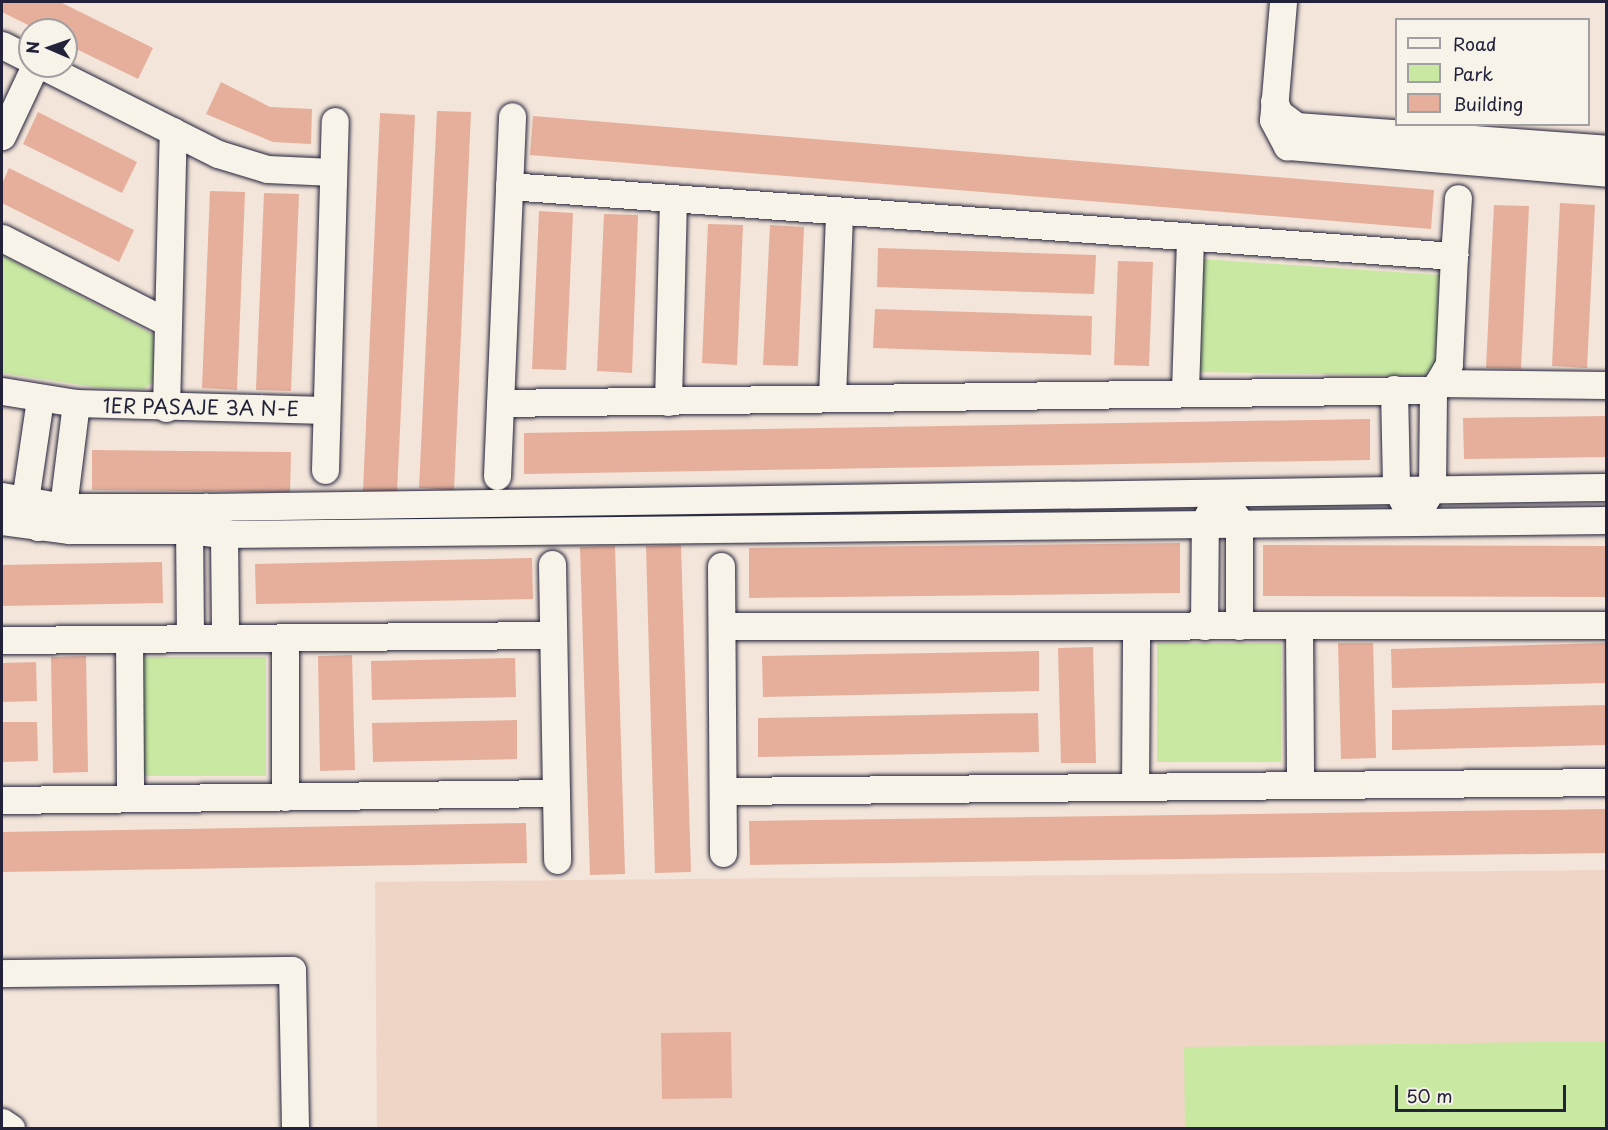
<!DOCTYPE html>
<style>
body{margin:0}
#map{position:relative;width:1608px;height:1130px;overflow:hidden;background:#f3e5d9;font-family:"Playpen Sans",sans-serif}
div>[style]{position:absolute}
.built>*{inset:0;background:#efd5c6}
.green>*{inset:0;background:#c9e9a2}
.building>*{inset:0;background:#e5af9b}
.roads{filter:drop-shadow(0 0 2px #22223b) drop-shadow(0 0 2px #22223b)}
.minor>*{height:27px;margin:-13.5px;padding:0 13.5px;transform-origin:13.5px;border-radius:13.5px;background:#f7f3e8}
span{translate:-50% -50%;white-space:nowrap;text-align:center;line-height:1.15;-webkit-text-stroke:6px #f7f3e8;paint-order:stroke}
.street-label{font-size:20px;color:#22223b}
.frame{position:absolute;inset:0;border:3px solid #22223b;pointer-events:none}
.legend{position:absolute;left:1395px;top:18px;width:195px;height:108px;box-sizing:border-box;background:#f7f3e8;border:2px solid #a29fa3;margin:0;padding:8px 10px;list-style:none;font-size:18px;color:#22223b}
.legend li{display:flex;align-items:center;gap:12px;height:30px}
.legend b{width:30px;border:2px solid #a29fa3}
.north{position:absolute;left:18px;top:18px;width:60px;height:60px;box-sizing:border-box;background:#f7f3e8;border:2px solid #a29fa3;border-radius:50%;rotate:272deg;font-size:16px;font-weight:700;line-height:24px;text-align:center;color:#22223b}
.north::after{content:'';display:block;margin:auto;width:21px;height:27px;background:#22223b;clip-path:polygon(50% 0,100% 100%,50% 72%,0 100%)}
.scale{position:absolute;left:1395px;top:1085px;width:171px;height:27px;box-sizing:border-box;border:3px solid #22223b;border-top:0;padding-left:8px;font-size:18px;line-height:21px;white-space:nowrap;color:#22223b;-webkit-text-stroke:4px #f7f3e8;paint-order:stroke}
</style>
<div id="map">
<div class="built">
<div style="clip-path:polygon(1606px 870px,1606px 1128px,377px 1128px,375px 882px)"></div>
</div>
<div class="green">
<div style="clip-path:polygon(2px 255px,154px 335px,153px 381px,144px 389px,101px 388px,2px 373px)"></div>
<div style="clip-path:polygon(1203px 259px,1439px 275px,1436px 364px,1425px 376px,1200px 372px)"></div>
<div style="clip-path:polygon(1157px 643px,1281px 643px,1281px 762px,1157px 762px)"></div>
<div style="clip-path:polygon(143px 657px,266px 657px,266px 776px,144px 776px)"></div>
<div style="clip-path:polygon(1606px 1041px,1606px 1128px,1185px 1128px,1184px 1047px)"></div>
</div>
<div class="building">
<div style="clip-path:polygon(2px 2px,60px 2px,153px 48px,138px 79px,66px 44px,66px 30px,38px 30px,2px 12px)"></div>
<div style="clip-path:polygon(221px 82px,270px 107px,312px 109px,311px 144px,273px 142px,206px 114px)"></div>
<div style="clip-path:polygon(437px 111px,471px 112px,454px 490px,419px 488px)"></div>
<div style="clip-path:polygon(38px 112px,137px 162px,122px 193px,23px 144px)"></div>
<div style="clip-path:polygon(380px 113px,415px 115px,397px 492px,363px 491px)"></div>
<div style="clip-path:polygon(533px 116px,1434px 190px,1431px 229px,530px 155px)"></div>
<div style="clip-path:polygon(9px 168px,134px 230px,119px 262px,2px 203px,2px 184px)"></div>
<div style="clip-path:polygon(210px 191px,245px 192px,237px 390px,202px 388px)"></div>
<div style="clip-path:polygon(264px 193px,299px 194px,291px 391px,256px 390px)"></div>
<div style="clip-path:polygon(1560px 203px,1595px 205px,1587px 368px,1552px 366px)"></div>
<div style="clip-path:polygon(1494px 205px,1529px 206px,1521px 369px,1486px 368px)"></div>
<div style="clip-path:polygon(539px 211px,573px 213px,566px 370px,532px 369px)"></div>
<div style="clip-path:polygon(604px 214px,638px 215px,632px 373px,597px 371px)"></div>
<div style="clip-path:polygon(708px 224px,743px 225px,737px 365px,702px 363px)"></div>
<div style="clip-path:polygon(770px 225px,804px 227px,798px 366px,763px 365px)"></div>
<div style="clip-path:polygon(878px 248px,1096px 255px,1094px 294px,877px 287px)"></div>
<div style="clip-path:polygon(1118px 261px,1153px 262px,1149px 366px,1114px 365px)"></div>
<div style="clip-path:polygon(875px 309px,1092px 316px,1091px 355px,873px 348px)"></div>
<div style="clip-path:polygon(1606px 416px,1606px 457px,1464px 459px,1463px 418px)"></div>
<div style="clip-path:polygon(1370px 419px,1370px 460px,524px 474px,524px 433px)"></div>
<div style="clip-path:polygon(92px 450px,291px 452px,290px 492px,92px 490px)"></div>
<div style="clip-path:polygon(1180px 543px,1180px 593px,749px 598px,749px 548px)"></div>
<div style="clip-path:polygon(681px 545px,691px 872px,655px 873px,646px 546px)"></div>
<div style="clip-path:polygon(1263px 545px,1606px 546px,1606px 597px,1263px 596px)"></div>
<div style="clip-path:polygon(615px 546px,625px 874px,590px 875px,580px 547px)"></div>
<div style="clip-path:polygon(532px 558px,533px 599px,256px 604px,255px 564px)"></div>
<div style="clip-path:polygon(162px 562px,163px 603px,2px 606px,2px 565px)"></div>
<div style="clip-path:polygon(1338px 643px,1373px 643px,1376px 758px,1341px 759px)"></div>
<div style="clip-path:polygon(1606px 643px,1606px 683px,1392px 688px,1391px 649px)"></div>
<div style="clip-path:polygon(1093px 647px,1096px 763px,1061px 763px,1058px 648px)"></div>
<div style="clip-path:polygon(1039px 651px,1039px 691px,763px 697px,762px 656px)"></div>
<div style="clip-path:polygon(352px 655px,355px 770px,320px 771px,318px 656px)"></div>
<div style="clip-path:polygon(86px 656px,88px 772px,53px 773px,51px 657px)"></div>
<div style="clip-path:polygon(515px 658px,516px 697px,372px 700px,371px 661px)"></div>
<div style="clip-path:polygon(36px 662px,37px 701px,2px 702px,2px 663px)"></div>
<div style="clip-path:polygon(1606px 705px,1606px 745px,1392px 750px,1392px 710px)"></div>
<div style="clip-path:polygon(1038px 713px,1039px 752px,758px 757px,758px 718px)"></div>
<div style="clip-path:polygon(517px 720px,517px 759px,373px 762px,372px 723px)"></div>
<div style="clip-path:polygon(2px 722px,37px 722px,38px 761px,2px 762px)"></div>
<div style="clip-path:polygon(1606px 809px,1606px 853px,750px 865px,749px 821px)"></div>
<div style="clip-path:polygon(526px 823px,527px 863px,2px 872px,2px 832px)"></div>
<div style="clip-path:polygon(731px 1032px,732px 1098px,662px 1099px,661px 1033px)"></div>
</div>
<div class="roads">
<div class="minor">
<div style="left:1283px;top:2px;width:118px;rotate:94.8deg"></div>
<div style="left:1273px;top:120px;width:30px;rotate:62deg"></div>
<div style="left:1287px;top:146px;width:320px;rotate:4.8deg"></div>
<div style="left:2px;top:45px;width:31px;rotate:27deg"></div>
<div style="left:43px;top:66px;width:196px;rotate:26.7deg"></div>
<div style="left:218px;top:154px;width:51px;rotate:17deg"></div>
<div style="left:267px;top:169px;width:66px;rotate:2.6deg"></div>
<div style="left:1274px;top:101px;width:13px;rotate:67deg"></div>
<div style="left:1279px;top:113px;width:21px;rotate:37deg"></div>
<div style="left:1296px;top:126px;width:311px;rotate:4.2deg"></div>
<div style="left:2px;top:136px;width:77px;rotate:-64.8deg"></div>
<div style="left:509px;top:186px;width:948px;rotate:4.24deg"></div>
<div style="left:1454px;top:256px;width:108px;rotate:92.7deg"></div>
<div style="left:1449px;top:364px;width:22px;rotate:120deg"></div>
<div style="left:2px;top:238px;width:185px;rotate:27deg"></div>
<div style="left:1454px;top:256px;width:58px;rotate:-86.1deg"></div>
<div style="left:1394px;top:389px;width:99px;rotate:88.8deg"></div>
<div style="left:1396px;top:488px;width:19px;rotate:62deg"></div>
<div style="left:1185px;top:390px;width:151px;rotate:-88.1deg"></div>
<div style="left:2px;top:391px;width:75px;rotate:9.2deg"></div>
<div style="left:76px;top:403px;width:250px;rotate:1.6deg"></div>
<div style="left:832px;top:397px;width:183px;rotate:-87.8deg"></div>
<div style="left:40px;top:399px;width:103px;rotate:98.4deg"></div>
<div style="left:25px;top:501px;width:29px;rotate:63deg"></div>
<div style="left:38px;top:527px;width:32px;rotate:-39deg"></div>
<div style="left:63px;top:507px;width:105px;rotate:-82.9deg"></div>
<div style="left:668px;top:402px;width:202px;rotate:-88.6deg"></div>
<div style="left:500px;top:403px;width:933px;rotate:-0.8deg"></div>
<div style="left:1433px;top:390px;width:9px;rotate:-54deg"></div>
<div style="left:1438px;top:383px;width:168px;rotate:0.7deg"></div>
<div style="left:166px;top:408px;width:277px;rotate:-88.6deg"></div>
<div style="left:325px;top:470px;width:349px;rotate:-88.4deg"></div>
<div style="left:497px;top:476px;width:360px;rotate:-87.6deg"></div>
<div style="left:2px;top:496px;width:62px;rotate:10.2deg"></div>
<div style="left:63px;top:507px;width:143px"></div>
<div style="left:206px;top:507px;width:1400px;rotate:-0.82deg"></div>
<div style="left:1424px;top:502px;width:16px;rotate:-60deg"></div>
<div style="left:1432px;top:488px;width:98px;rotate:-89.4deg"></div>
<div style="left:1230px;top:508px;width:16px;rotate:55deg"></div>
<div style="left:1239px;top:521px;width:105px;rotate:90deg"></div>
<div style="left:2px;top:521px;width:68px;rotate:7.7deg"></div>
<div style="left:69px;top:530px;width:120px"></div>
<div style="left:189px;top:530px;width:35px;rotate:7deg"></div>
<div style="left:224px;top:534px;width:1382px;rotate:-0.58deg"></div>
<div style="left:552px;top:564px;width:296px;rotate:89deg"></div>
<div style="left:721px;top:566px;width:287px;rotate:89.6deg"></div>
<div style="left:722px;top:626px;width:884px;rotate:-0.06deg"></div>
<div style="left:1204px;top:626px;width:105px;rotate:-89.5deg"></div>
<div style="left:1205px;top:521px;width:16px;rotate:-63deg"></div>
<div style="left:1299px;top:626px;width:159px;rotate:89.6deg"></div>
<div style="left:190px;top:638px;width:108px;rotate:-90.5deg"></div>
<div style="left:189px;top:530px;width:29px;rotate:-54deg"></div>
<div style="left:206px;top:507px;width:32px;rotate:56deg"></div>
<div style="left:224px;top:534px;width:104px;rotate:89.4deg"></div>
<div style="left:285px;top:638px;width:159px;rotate:90deg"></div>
<div style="left:129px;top:639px;width:159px;rotate:89.6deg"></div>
<div style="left:2px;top:640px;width:551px;rotate:-0.52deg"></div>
<div style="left:1135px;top:787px;width:161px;rotate:-89.6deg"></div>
<div style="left:723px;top:791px;width:883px;rotate:-0.58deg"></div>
<div style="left:2px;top:800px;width:554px;rotate:-0.72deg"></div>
<div style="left:2px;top:973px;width:290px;rotate:-0.6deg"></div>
<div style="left:292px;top:970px;width:158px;rotate:88.9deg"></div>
<div style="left:2px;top:1122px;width:11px;rotate:34deg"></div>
</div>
</div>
<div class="street-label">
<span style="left:201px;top:407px;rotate:1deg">1ER PASAJE 3A N-E</span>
</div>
<div class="frame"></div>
<ul class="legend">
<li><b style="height:8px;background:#f7f3e8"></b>Road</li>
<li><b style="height:16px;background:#c9e9a2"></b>Park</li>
<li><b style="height:16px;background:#e5af9b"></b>Building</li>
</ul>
<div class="north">N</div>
<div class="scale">50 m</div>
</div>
